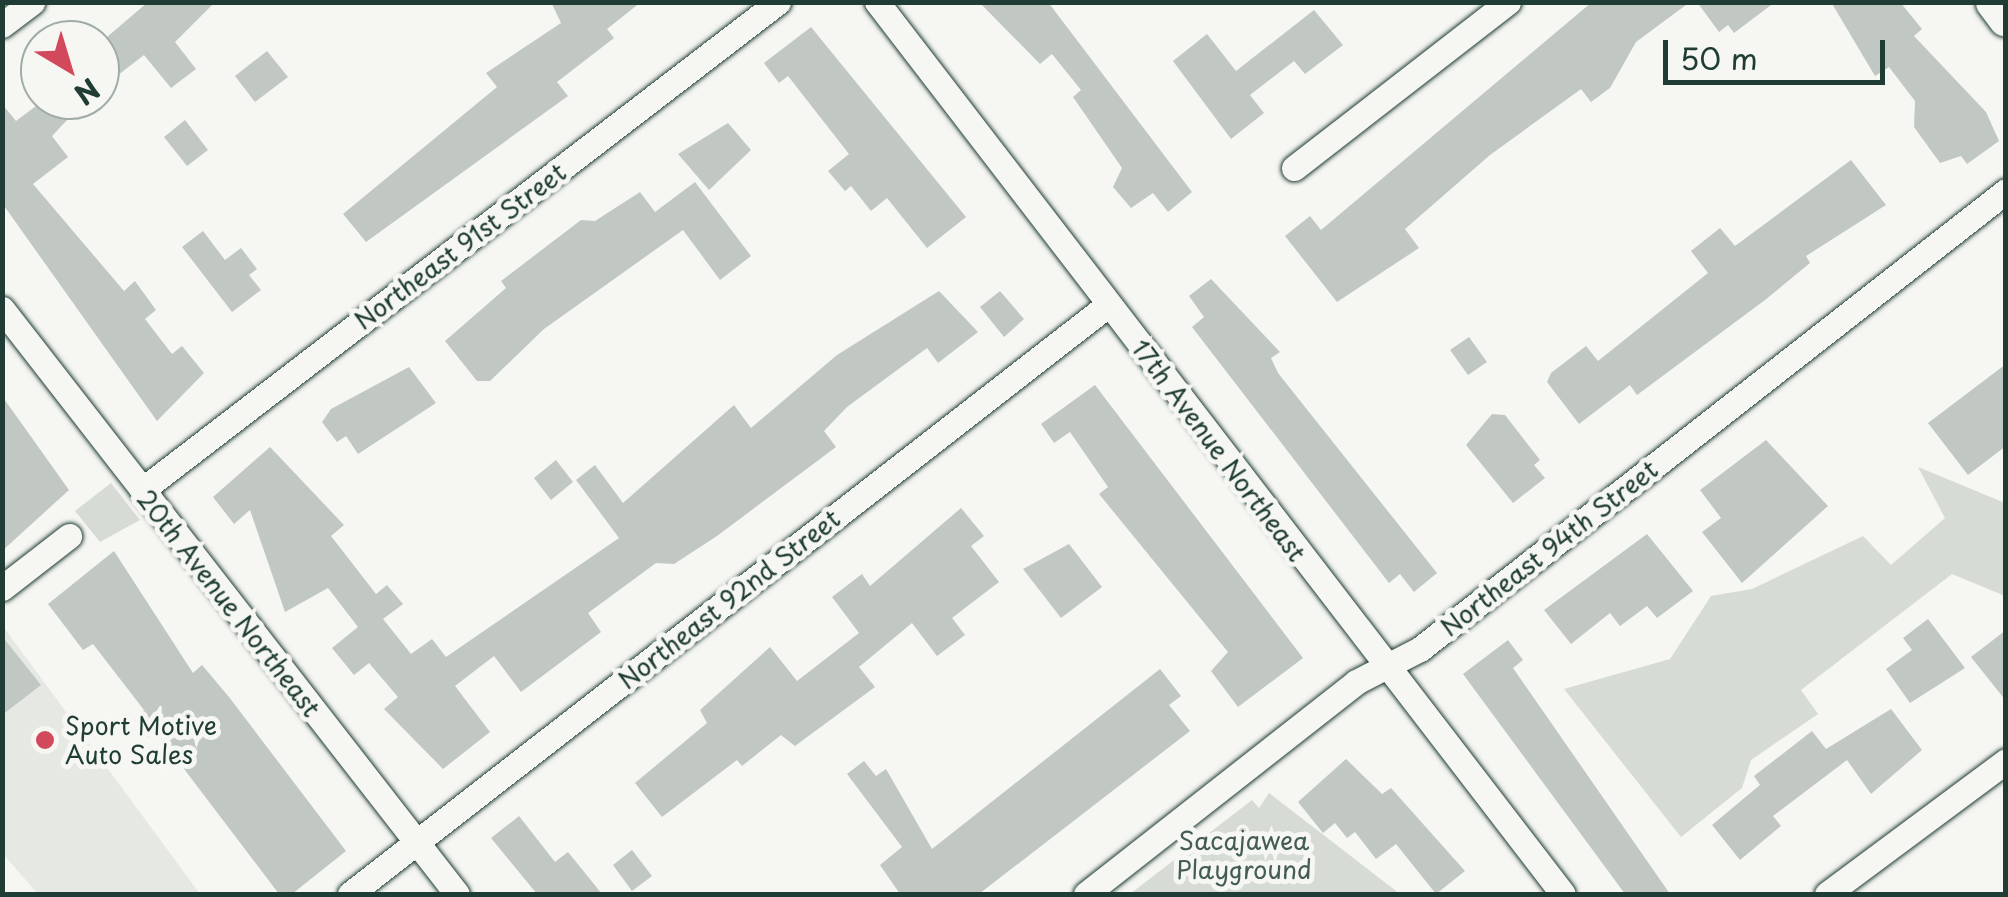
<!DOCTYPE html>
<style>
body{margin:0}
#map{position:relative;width:2008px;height:897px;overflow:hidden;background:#f6f6f2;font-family:"Playpen Sans",sans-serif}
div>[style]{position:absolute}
.built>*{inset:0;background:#e6e8e4}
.green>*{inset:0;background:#d6dbd6}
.building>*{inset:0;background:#c1c8c3}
.roads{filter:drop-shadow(0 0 2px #1f3d34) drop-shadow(0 0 2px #1f3d34)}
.street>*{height:25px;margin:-12.5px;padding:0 12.5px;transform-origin:12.5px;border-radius:12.5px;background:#f6f6f2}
.secondary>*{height:35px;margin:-17.5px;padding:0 17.5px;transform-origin:17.5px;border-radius:17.5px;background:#f6f6f2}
.dots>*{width:28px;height:28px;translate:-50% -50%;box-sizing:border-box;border:5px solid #f6f6f2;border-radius:50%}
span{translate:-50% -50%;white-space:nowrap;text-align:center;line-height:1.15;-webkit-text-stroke:10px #f6f6f2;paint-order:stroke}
.street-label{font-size:25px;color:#1f3d34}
.poi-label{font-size:25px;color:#1f3d34}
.left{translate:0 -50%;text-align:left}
.park-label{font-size:25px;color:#445d54}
.frame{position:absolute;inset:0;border:5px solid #1f3d34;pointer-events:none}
.north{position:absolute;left:20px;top:20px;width:100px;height:100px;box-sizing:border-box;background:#f6f6f2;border:2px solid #a0aca6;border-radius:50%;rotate:142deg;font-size:28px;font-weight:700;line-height:40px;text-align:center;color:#1f3d34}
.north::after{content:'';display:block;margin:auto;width:35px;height:45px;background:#d1495b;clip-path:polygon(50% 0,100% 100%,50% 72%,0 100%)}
.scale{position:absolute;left:1663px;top:40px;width:222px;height:45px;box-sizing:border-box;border:5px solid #1f3d34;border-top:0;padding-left:12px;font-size:30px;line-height:35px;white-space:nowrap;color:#1f3d34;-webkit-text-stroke:8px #f6f6f2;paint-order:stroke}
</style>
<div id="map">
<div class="built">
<div style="clip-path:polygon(2px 625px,200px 894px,38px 894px,3px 854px)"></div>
</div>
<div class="green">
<div style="clip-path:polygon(1918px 467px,2005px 503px,2005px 596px,1952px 574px,1801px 690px,1818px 714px,1751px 760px,1742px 788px,1681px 837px,1564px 689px,1670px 659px,1711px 596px,1752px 589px,1863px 536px,1891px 565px,1945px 518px)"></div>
<div style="clip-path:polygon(111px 483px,140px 520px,100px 542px,75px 511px)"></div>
<div style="clip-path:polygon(1269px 793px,1400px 894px,1130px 894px,1252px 800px,1259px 808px)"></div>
</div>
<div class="building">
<div style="clip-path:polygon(148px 2px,215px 2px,175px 42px,196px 69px,171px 88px,144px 55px,100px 89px,100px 43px)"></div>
<div style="clip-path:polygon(551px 2px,641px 2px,607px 29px,614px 38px,557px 82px,568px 96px,366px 242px,343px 214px,497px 87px,486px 73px,561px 23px)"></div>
<div style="clip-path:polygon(979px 2px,1048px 2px,1192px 192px,1168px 212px,1153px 193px,1131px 208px,1113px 187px,1122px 168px,1073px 97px,1081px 90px,1052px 54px,1040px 64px)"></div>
<div style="clip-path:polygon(1592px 2px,1690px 2px,1636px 42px,1610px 88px,1591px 102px,1581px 89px,1490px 155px,1405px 229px,1419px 248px,1337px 302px,1285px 236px,1310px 216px,1321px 230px)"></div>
<div style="clip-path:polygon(1697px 2px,1775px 2px,1734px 33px,1728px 25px,1719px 32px)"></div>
<div style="clip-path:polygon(1831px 2px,1900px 2px,1922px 29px,1914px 36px,1986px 112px,1999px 141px,1967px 164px,1961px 156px,1940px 163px,1914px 127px,1915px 101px,1889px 67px,1875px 76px)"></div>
<div style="clip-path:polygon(1314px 10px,1343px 45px,1305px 74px,1294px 61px,1250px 95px,1264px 113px,1231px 139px,1173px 61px,1207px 34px,1236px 71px)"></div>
<div style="clip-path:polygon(811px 27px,966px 217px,927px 248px,887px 198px,871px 211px,851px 186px,845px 191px,828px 171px,849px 154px,788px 76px,779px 83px,764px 63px)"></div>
<div style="clip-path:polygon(267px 51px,288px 77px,255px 102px,235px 76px)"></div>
<div style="clip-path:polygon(44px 100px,86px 100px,52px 136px,68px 157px,33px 184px,124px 291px,135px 281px,156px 310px,145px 319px,172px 354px,182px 346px,204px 373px,157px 421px,2px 203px,2px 104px,16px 121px)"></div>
<div style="clip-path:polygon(185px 120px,208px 150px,187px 166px,164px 137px)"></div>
<div style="clip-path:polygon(728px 123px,751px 150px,709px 190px,678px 154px)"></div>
<div style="clip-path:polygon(1851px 160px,1886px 205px,1806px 256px,1810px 263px,1765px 300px,1637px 395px,1630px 385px,1579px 424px,1547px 382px,1551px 373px,1586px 346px,1598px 361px,1708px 273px,1691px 251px,1720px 228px,1735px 246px)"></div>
<div style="clip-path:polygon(695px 182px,751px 256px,720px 280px,683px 230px,544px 329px,490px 381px,477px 381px,445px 341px,506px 288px,501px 281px,581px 220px,595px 221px,640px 192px,655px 212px)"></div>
<div style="clip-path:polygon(203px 231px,225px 260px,241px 248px,257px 269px,249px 275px,261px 290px,232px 312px,182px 247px)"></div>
<div style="clip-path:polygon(1211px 279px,1280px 352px,1271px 358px,1278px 373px,1437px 573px,1414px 592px,1400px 574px,1389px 583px,1192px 327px,1204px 317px,1189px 296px)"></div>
<div style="clip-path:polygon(939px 291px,978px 332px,938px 363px,927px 348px,847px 407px,824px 431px,836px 447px,717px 536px,674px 564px,656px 563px,588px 613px,601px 632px,521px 692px,494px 656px,455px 686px,490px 732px,443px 769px,384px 709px,398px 697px,369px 663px,354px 675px,332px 648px,358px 627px,328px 588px,285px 612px,250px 510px,234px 524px,213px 497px,270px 447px,344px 525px,331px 536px,376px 594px,387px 585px,403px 604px,383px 619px,411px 654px,432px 639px,446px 657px,619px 538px,576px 480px,595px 465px,623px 503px,734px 405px,751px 428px,837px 355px)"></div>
<div style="clip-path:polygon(1000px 291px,1024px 319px,1004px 337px,980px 307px)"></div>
<div style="clip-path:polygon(1469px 337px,1487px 362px,1468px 375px,1450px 350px)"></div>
<div style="clip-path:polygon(2006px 364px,2006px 446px,1968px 475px,1928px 423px)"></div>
<div style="clip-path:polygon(409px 367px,436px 403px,358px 454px,346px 436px,337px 442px,322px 422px,331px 409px)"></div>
<div style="clip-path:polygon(1095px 385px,1303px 658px,1238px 707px,1211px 671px,1228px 652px,1099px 494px,1108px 487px,1070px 432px,1054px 443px,1041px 424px)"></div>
<div style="clip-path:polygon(2px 396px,69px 490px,2px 551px)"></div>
<div style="clip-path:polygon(1492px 414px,1505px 415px,1540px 460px,1534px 465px,1545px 478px,1513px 503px,1466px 445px)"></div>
<div style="clip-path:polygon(1766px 440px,1828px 506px,1742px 583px,1702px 532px,1721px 518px,1700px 490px)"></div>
<div style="clip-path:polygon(556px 460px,573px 482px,551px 500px,534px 478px)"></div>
<div style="clip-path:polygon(961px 508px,984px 536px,971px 546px,999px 582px,952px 618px,965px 635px,937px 656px,912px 623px,859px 667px,875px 687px,795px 746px,781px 735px,742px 766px,737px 760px,662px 817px,635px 783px,707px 723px,700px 710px,770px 647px,797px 681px,859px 633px,832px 597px,862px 574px,870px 586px)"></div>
<div style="clip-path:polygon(1647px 534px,1693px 591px,1657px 618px,1647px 606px,1620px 626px,1610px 613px,1571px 644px,1544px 610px)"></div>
<div style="clip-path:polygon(1069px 544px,1102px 587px,1061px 618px,1023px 569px)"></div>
<div style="clip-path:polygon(114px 551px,193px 673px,202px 665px,229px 697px,346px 851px,292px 894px,279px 894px,156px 732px,148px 738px,135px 720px,144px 710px,93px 644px,83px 650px,48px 604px)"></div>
<div style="clip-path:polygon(1928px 619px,1965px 668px,1910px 703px,1886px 669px,1912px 650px,1903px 638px)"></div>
<div style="clip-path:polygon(2006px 630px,2006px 701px,1971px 657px)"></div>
<div style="clip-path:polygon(2px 636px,41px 685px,2px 715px)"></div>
<div style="clip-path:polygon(1508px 640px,1523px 660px,1513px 668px,1670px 894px,1625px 894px,1463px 674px)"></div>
<div style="clip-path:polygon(1160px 669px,1181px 696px,1169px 705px,1190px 731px,979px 894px,900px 894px,880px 865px,902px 847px,847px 774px,864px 761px,876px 776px,886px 769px,932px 849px)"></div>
<div style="clip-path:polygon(1891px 709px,1922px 750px,1871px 794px,1847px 760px,1773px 816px,1781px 826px,1740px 860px,1712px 825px,1760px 785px,1754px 776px,1812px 731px,1826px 749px)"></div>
<div style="clip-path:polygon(1346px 759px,1382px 794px,1391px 788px,1465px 871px,1436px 894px,1396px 844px,1376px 859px,1355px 832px,1347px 838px,1335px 823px,1323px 833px,1298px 802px)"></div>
<div style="clip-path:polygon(519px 816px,555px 862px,568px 852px,602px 894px,537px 894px,491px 838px)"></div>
<div style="clip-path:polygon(632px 850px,652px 876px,632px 891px,613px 865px)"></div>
</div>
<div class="roads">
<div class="street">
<div style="left:877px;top:2px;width:1125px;rotate:52.44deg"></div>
<div style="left:2px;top:25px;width:38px;rotate:-37deg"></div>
<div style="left:1294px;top:168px;width:271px;rotate:-37.8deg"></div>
<div style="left:2px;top:309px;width:741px;rotate:52.13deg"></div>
<div style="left:142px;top:490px;width:802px;rotate:-37.5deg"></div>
<div style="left:2px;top:588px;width:85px;rotate:-37.8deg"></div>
<div style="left:350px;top:894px;width:961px;rotate:-37.86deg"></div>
<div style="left:1086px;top:894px;width:343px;rotate:-38.1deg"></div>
<div style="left:1356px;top:682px;width:72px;rotate:-27.3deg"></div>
<div style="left:1420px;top:649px;width:744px;rotate:-38.01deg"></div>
<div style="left:1827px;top:894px;width:223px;rotate:-36.6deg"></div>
</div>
<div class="secondary">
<div style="left:1993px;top:2px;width:21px;rotate:53deg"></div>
</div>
</div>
<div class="dots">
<div style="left:45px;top:740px;background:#d1495b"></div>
</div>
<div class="street-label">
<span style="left:460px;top:246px;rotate:-37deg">Northeast 91st Street</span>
<span style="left:1219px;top:450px;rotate:53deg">17th Avenue Northeast</span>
<span style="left:1549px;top:548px;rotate:-38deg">Northeast 94th Street</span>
<span style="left:729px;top:599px;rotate:-38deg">Northeast 92nd Street</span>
<span style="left:229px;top:603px;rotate:52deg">20th Avenue Northeast</span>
</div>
<div class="poi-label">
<span class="left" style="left:65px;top:740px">Sport Motive<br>Auto Sales</span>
</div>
<div class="park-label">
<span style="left:1244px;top:855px">Sacajawea<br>Playground</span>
</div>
<div class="frame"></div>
<div class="north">N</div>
<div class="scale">50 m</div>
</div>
